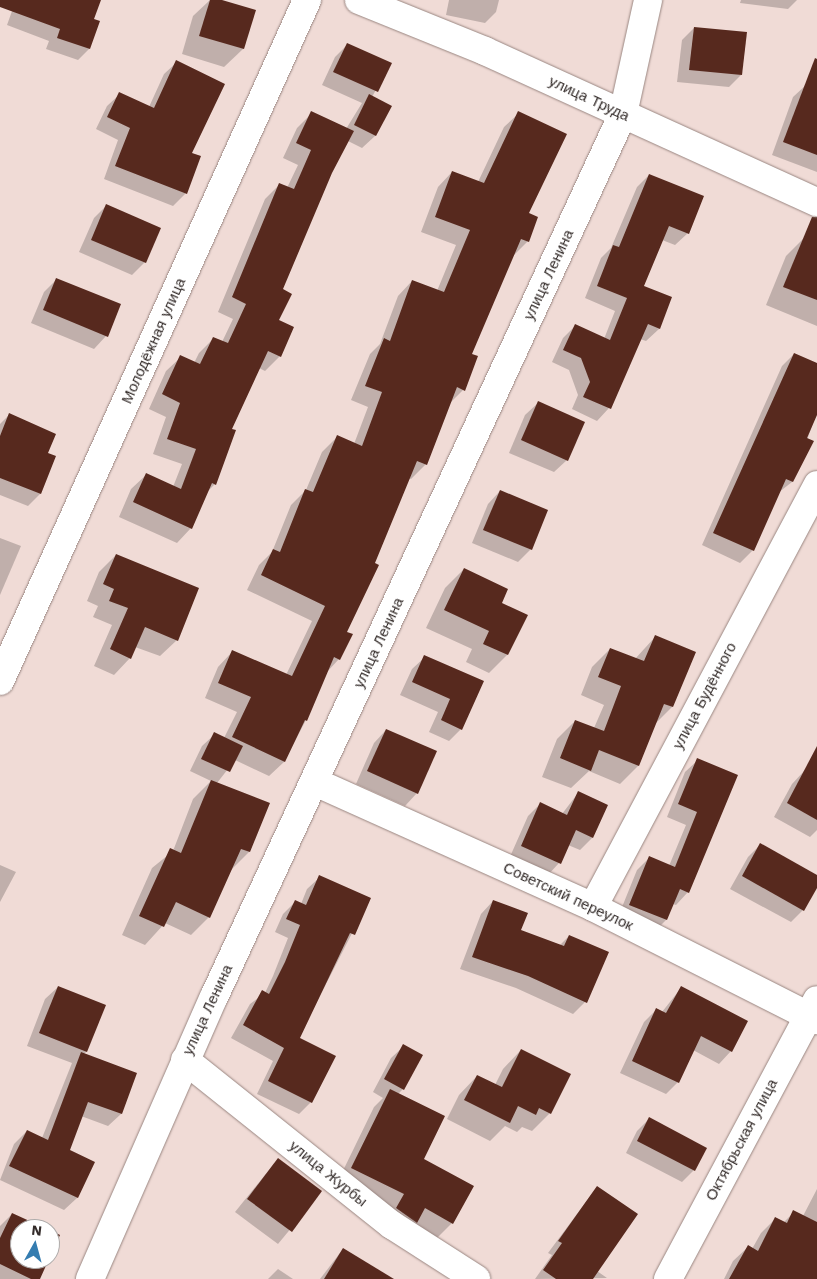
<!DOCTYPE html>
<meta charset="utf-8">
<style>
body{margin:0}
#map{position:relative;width:817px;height:1279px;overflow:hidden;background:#f0dbd6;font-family:"Work Sans",sans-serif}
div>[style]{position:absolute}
.shadow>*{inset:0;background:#0003}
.building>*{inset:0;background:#57291e}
.roads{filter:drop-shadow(0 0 1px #998681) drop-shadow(0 0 1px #998681)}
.minor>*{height:28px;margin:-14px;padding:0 14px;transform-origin:14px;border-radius:14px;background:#fff}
.tertiary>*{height:28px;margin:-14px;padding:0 14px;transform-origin:14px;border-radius:14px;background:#fff}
span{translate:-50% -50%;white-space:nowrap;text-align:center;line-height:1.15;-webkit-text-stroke:5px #fff;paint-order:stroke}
.street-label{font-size:15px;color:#342c2a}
.north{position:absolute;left:10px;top:1219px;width:50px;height:50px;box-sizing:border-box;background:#fff;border:1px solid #aeabaa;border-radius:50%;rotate:7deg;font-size:14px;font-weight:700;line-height:20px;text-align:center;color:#342c2a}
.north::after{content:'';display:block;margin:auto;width:18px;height:22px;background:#347cb0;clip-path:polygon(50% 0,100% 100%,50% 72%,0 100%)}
</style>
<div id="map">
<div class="shadow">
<div style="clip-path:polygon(16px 0,100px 0,93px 20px,99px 22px,89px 49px,78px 60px,46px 49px,49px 41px,7px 25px)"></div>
<div style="clip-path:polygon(210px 0,254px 11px,243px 49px,224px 67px,182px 54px,193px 16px)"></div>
<div style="clip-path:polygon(449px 0,499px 0,496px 12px,485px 23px,446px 15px)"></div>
<div style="clip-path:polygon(741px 0,797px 0,788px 9px,740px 3px)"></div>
<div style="clip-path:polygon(694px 28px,741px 75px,729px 87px,677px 82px,682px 40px)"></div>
<div style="clip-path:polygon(347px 45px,390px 64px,372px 97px,390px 106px,375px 136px,362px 148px,348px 141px,331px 173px,281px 290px,277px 321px,280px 356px,265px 371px,259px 368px,231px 430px,215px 484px,207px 492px,191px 528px,177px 543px,119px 517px,131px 489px,146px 475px,173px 487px,182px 464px,153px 454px,166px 417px,149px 409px,166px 371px,181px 357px,194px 363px,199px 353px,214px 338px,222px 342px,233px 319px,218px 312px,265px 199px,279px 185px,287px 188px,298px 165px,283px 158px,297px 128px,312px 113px,346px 129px,362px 103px,322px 85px,335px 57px)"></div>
<div style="clip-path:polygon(177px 62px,190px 153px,186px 193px,173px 206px,104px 179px,118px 140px,96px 129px,107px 106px,120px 94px,149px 107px,164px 74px)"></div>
<div style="clip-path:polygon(806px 85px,817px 89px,817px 172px,772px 155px,793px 97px)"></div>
<div style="clip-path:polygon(519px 113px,528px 241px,513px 256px,470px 354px,463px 390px,449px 404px,426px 464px,411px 479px,408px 478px,346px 632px,339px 659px,326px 673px,306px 720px,284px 762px,269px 776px,235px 760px,217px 783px,268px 804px,249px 852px,230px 871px,209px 917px,191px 935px,165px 923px,145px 945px,122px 935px,152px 868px,173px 851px,193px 799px,211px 781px,190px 771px,202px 746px,215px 734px,224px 738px,237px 712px,205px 698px,218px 667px,232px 652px,286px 675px,312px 621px,247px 590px,259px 565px,272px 552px,291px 505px,306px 490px,322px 452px,337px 437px,354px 444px,368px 407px,351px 400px,370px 354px,380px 344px,398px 296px,412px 281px,437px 291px,456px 245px,421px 232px,438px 187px,452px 172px,478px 182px,504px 127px)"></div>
<div style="clip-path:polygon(649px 175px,688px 233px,675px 245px,662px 240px,643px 287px,671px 298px,659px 329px,646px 341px,640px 339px,609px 408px,597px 421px,572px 409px,578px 395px,569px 370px,552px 362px,563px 338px,575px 326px,604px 339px,615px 311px,585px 298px,601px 258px,611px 248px,637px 187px)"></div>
<div style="clip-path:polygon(107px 205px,145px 262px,132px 275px,79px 252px,94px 218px)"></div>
<div style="clip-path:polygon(805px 237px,817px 242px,817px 326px,766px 305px,786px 256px)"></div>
<div style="clip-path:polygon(57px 279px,106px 336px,94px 349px,31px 323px,44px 292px)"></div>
<div style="clip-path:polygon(794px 354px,817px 364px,817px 412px,792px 482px,778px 493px,753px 550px,740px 563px,702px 545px,782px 366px)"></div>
<div style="clip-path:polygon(538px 403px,567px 460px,554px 472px,509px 453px,525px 415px)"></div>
<div style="clip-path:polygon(9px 415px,46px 454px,40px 494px,28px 506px,0 495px,0 424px)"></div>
<div style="clip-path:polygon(500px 491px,531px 549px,518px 562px,472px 543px,488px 504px)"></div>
<div style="clip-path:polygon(0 538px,21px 546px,0 595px)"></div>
<div style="clip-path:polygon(116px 555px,177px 640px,160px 656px,135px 647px,130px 658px,114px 675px,94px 666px,112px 625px,93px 617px,98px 606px,87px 601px,99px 572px)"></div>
<div style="clip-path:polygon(464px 569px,500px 603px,507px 655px,489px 673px,466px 662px,472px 649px,426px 628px,445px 588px)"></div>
<div style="clip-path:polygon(655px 637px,672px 707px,655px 724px,638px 766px,620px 784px,589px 771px,571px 788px,542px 777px,557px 739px,575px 721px,594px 728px,604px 705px,581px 695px,592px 667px,610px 649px,635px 659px)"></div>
<div style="clip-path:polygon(425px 657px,482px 682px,461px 729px,449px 741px,429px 732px,438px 712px,400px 695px,412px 669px)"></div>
<div style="clip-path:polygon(386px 730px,417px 793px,405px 806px,356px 784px,374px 743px)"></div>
<div style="clip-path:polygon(698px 760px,736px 775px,688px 892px,676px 905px,673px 904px,666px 920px,654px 932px,618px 917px,637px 870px,649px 858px,669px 866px,686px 825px,667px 817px,685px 772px)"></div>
<div style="clip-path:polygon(805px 770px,817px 777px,817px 830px,810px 837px,774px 817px,792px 784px)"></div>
<div style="clip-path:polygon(578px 793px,592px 838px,580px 850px,568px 845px,559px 863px,547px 876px,509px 859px,528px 816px,540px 804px,562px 814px)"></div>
<div style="clip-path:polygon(760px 845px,817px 876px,817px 885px,803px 910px,791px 922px,730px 889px,748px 857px)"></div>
<div style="clip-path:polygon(0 865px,16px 872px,0 902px)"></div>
<div style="clip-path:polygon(320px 877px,370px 898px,298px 1039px,311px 1102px,299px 1114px,257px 1094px,273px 1061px,231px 1038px,250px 1004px,265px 993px,273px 976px,288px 938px,275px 932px,283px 914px,295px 902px,301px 904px,307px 889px)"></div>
<div style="clip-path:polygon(493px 901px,520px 931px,560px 945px,569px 936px,585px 1002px,573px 1014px,516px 988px,460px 969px,481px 914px)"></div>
<div style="clip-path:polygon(58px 987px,86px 1052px,83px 1055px,135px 1074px,121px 1114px,108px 1126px,81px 1116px,68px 1151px,93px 1162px,77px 1198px,64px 1210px,0 1180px,14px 1144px,27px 1131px,42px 1138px,72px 1063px,27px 1046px,45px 999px)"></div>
<div style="clip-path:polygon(681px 988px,731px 1051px,719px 1064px,693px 1050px,678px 1082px,666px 1094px,620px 1073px,644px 1022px,656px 1010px,662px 1012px)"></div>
<div style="clip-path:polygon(404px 1046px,403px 1089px,398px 1094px,422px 1159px,452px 1223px,436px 1239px,336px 1185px,374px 1107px,383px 1098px,373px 1092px,391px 1058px)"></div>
<div style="clip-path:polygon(521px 1050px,550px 1113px,532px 1131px,522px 1127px,517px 1132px,505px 1126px,490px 1141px,447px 1119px,459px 1095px,477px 1076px,495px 1085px,503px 1069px)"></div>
<div style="clip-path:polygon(649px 1119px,694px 1170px,682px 1182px,626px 1153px,637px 1131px)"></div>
<div style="clip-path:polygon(278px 1159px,321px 1192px,278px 1244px,235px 1212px)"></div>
<div style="clip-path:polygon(597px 1187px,597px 1271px,607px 1278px,535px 1279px,552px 1255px,548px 1253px)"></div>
<div style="clip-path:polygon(817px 1189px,817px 1273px,814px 1279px,724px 1279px,733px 1261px,748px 1247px,752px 1249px,761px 1233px,775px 1219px,783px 1223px,794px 1212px,803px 1216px)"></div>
<div style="clip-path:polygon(12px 1214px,44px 1229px,20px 1229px,20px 1259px,47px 1259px,37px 1279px,0 1279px,0 1226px)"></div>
<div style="clip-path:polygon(343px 1249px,371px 1279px,320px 1279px)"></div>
<div style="clip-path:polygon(278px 1269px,293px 1279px,268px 1279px)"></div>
</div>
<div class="building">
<div style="clip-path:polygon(0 0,101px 0,94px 19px,100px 21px,90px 49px,57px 38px,60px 29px,0 7px)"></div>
<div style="clip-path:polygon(210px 0,222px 0,256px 10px,244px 49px,199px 36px)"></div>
<div style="clip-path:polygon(694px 27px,747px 32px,742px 75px,689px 70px)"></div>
<div style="clip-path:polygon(347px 43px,392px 63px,378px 92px,333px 72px)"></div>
<div style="clip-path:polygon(815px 58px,817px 59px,817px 155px,783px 142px)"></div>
<div style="clip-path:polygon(176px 60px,225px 84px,192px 153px,201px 156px,187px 194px,115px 166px,130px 128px,107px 117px,119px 92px,154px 108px)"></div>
<div style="clip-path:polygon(369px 94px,392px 106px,376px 136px,354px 125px)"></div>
<div style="clip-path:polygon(311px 111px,354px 131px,332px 173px,283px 289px,292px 294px,279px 320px,294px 327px,281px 357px,268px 351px,232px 429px,236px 430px,216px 485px,212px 483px,192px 529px,133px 502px,146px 473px,181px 489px,196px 449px,167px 439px,180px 403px,162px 394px,180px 355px,200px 364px,213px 337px,228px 343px,246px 304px,232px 297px,279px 183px,294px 189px,311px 150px,296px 143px)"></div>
<div style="clip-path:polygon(518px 111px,567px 134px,529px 213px,538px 217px,529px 242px,521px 239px,472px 354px,478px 356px,465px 391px,457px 387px,427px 465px,417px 461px,375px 563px,379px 565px,347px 632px,353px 634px,340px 660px,334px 657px,307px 721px,305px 720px,285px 762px,232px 737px,251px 697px,218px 683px,232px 650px,292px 676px,325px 606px,261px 575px,273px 549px,280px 552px,305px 489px,313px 492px,337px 435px,362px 446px,382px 392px,365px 386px,384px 338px,390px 341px,412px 280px,444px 292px,470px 230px,435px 217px,452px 171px,484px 183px)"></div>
<div style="clip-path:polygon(649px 174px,704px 196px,689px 234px,669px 226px,644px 286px,672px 297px,660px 329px,648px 324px,611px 409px,583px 397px,590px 382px,581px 358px,563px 350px,575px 324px,610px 340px,627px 298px,597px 286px,613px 245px,619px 247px)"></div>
<div style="clip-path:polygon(106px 204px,161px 228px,146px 263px,91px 240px)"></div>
<div style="clip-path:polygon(812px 217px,817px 217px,817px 300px,783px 287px)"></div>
<div style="clip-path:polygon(56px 278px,121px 304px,108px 337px,43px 310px)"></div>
<div style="clip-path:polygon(794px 353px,817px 363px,817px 415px,807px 438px,814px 441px,793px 482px,786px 479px,754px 551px,713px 533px)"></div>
<div style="clip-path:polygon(538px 401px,585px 422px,568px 461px,521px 440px)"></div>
<div style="clip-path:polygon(9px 413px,56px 434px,48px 453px,56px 456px,41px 494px,0 478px,0 436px)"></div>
<div style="clip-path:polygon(500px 490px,548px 510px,532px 550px,483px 530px)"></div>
<div style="clip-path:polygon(116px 554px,199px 588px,178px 641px,145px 627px,131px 659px,110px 649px,128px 608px,109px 601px,114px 589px,103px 584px)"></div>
<div style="clip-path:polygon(464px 568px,508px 589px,502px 603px,528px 615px,508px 655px,483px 644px,489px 631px,444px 610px)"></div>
<div style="clip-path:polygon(655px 635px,696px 652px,673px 707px,664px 704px,639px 766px,599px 750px,591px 771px,560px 758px,575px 720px,604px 731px,621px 686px,598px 677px,610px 648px,644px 661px)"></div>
<div style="clip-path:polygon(424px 655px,484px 681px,462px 730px,441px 720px,450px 699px,412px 682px)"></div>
<div style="clip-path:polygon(386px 729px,437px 751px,418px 794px,367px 771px)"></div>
<div style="clip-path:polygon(214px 732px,243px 746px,230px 772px,201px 759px)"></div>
<div style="clip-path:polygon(817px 746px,817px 820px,787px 803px)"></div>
<div style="clip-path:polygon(697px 758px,738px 775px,689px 893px,680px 889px,667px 920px,629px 905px,649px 856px,675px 867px,697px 812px,678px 804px)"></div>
<div style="clip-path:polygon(211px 780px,270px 803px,250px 852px,241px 849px,210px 918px,176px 902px,164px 927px,139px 916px,170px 848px,181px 853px)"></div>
<div style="clip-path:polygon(578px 791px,608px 805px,593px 838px,576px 830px,561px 864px,521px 846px,540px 802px,567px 815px)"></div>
<div style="clip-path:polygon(760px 843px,817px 875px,817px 888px,804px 911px,742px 876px)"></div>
<div style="clip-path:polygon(319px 875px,371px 898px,355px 935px,350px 933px,300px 1038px,336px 1056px,312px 1103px,268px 1081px,284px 1048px,243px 1025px,262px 990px,269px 994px,285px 962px,300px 925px,286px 919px,295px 900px,306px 905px)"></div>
<div style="clip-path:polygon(493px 900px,528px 913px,521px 930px,564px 946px,569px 935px,609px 952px,587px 1003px,528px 976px,472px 957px)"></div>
<div style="clip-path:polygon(58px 986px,106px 1005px,87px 1052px,39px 1033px)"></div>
<div style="clip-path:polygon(681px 986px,748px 1021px,732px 1052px,701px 1036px,679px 1083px,632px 1061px,656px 1008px,666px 1013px)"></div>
<div style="clip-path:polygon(403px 1044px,423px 1055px,404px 1090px,384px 1079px)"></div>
<div style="clip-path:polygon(521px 1049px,571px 1074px,551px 1114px,539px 1108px,536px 1115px,518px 1106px,510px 1123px,464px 1100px,477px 1075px,502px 1087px)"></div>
<div style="clip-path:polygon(81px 1052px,137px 1073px,122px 1114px,88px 1102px,70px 1150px,95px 1162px,78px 1198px,9px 1166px,27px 1130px,48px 1140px)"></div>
<div style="clip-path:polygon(390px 1089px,445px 1116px,424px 1159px,474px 1186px,453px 1224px,425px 1208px,417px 1223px,396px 1208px,404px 1194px,351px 1168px)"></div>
<div style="clip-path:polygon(649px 1117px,707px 1148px,695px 1171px,637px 1141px)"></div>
<div style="clip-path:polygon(278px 1158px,322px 1191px,292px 1232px,247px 1199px)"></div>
<div style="clip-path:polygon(597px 1186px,638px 1214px,593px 1279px,556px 1279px,543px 1270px,562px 1243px,558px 1241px)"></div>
<div style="clip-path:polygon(793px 1210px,817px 1222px,817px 1279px,729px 1279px,748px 1245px,758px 1251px,775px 1217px,787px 1223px)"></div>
<div style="clip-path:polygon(12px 1213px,47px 1229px,20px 1229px,20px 1259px,49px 1259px,40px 1279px,31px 1279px,0 1264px,0 1238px)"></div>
<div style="clip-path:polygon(50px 1230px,60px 1235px,50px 1257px)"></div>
<div style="clip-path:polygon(343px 1248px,394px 1279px,324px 1279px)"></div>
</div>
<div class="roads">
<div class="minor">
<div style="left:0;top:681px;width:747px;rotate:-65.73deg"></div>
<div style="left:315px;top:782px;width:305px;rotate:24.2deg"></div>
<div style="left:593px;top:907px;width:251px;rotate:26.8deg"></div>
<div style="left:593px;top:907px;width:478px;rotate:-62deg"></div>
<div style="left:185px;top:1060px;width:265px;rotate:38.6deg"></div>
<div style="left:392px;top:1225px;width:100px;rotate:32.7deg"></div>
<div style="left:90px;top:1279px;width:308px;rotate:-66.3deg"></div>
<div style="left:214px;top:997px;width:973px;rotate:-65.15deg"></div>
<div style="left:623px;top:114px;width:117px;rotate:-77.6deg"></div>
<div style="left:668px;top:1279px;width:316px;rotate:-61.9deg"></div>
</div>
<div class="tertiary">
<div style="left:359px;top:0;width:136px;rotate:22deg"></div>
<div style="left:485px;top:51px;width:365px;rotate:24.5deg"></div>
</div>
</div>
<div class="street-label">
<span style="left:589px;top:99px;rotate:25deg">улица Труда</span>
<span style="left:549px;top:275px;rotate:-65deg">улица Ленина</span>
<span style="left:154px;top:341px;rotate:-66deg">Молодёжная улица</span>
<span style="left:379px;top:643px;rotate:-65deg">улица Ленина</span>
<span style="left:705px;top:696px;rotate:-62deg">улица Будённого</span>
<span style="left:568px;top:897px;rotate:25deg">Советский переулок</span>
<span style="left:208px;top:1010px;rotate:-65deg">улица Ленина</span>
<span style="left:742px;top:1140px;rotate:-62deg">Октябрьская улица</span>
<span style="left:328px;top:1174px;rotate:39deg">улица Журбы</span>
</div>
<div class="north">N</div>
</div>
